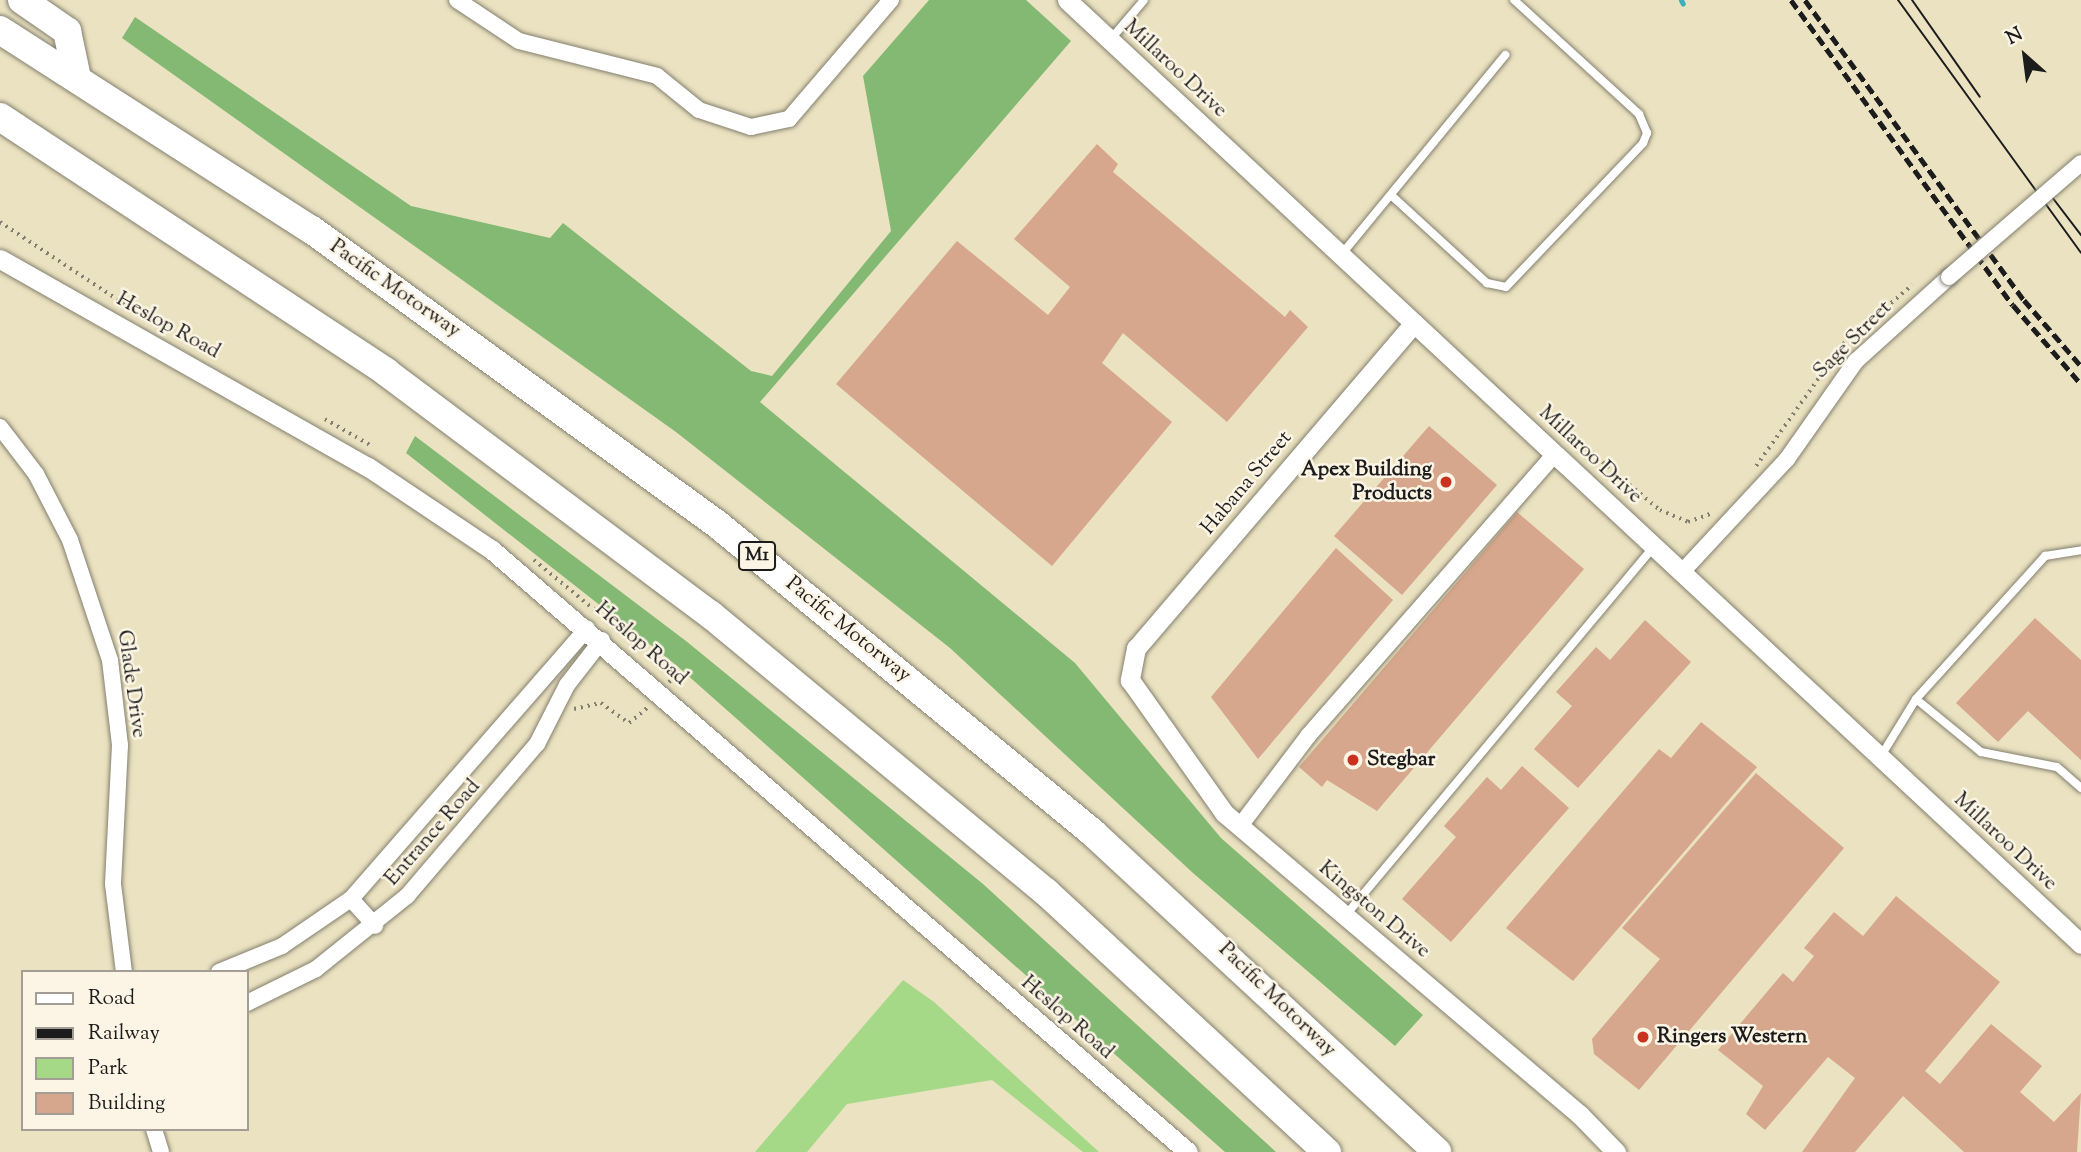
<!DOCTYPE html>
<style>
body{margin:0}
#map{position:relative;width:2081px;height:1152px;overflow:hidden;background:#eae2c0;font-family:"Sorts Mill Goudy",serif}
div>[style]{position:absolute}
.green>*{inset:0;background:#a5d988}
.forest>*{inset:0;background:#84b974}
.stream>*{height:5px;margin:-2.5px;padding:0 2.5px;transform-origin:2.5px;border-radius:2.5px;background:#3eaeba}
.building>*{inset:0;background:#d6a78c}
.path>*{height:3.5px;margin-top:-1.75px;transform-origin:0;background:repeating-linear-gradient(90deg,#837f6e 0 2px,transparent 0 7px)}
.roads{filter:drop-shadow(0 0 2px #837f6e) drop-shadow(0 0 2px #837f6e)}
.service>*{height:8px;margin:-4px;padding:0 4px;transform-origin:4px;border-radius:4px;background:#fff}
.minor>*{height:16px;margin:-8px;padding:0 8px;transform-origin:8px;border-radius:8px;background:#fff}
.tertiary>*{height:19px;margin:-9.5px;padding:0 9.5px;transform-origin:9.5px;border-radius:9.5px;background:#fff}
.motorway>*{height:28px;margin:-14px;padding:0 14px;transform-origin:14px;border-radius:14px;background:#fff}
.tram>*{height:2px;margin:-1px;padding:0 1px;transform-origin:1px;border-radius:1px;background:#1c1c1c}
.rail>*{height:5px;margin-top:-2.5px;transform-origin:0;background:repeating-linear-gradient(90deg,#1c1c1c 0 10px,transparent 0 15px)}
.bridges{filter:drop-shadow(0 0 2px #837f6e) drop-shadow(0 0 2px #837f6e)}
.minor-bridge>*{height:16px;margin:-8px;padding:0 8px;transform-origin:8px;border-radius:8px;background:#fff}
.dots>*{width:19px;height:19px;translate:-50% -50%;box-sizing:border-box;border:4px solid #fcf5e5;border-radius:50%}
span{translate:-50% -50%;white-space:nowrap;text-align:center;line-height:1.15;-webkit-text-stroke:5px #fcf5e5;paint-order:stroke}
.shield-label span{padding:2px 5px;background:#fcf5e5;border:2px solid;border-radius:5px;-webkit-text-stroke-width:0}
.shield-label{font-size:19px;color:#1c1c1c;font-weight:700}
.street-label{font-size:21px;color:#1c1c1c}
.poi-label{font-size:21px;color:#1c1c1c;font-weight:700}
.right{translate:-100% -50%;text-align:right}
.left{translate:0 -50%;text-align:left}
.legend{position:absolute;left:21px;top:970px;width:228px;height:161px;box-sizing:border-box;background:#fcf5e5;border:2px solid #a29e95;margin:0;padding:9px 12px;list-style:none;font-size:21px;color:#1c1c1c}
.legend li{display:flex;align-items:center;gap:14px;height:35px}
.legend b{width:35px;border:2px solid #a29e95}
.north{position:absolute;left:1990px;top:21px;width:70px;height:70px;-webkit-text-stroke:5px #fcf5e5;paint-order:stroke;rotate:332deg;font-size:19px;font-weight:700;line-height:28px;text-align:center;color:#1c1c1c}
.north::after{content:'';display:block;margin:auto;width:24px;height:32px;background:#1c1c1c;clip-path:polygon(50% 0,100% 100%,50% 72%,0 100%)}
</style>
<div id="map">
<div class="green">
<div style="clip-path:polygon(903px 980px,934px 1002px,1099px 1152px,1083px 1152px,992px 1080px,847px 1104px,807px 1152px,755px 1152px)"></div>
</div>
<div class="forest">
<div style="clip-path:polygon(929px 0,1026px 0,1071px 41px,760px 402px,1075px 663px,1221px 838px,1423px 1015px,1395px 1046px,1193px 873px,950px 648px,676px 432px,122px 38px,135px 17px,411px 206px,550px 238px,563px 223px,751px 371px,772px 376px,891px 231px,863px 76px)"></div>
<div style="clip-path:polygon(415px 436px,686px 641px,983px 884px,1276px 1152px,1225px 1152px,676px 665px,406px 453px)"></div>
</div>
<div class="stream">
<div style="left:1681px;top:0;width:4px;rotate:63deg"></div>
</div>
<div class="building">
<div style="clip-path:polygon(1097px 144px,1118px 164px,1113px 172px,1285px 317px,1290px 310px,1308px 327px,1227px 422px,1123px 333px,1102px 363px,1172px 422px,1052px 566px,836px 384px,957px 241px,1048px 315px,1070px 287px,1014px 239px)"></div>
<div style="clip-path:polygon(1429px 426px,1497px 485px,1402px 595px,1334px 536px)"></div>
<div style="clip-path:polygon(1517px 512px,1584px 569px,1377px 811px,1327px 780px,1322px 787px,1299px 767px)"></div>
<div style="clip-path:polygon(1336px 548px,1393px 600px,1258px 759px,1211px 697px)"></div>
<div style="clip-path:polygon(2035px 618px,2081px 660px,2081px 760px,2028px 711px,1998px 742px,1956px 703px)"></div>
<div style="clip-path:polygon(1645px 620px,1691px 662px,1578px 788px,1534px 749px,1572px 706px,1556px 692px,1596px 647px,1610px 660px)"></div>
<div style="clip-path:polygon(1701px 722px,1757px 767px,1573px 981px,1506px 928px,1659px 749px,1671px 758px)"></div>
<div style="clip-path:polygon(1522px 766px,1569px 808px,1451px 942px,1402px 899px,1456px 837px,1444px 826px,1487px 777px,1501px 790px)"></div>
<div style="clip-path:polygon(1756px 773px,1844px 848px,1639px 1090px,1594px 1054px,1592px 1039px,1660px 959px,1622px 928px)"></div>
<div style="clip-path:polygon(1896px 896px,2000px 982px,1925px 1071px,1940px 1084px,1991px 1024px,2042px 1066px,2020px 1092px,2054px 1122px,2081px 1093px,2077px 1152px,1964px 1152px,1903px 1096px,1855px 1152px,1802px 1152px,1855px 1078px,1828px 1057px,1765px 1130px,1746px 1114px,1763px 1086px,1718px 1050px,1783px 973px,1793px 982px,1814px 956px,1804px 948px,1834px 912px,1863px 936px)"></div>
</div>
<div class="path">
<div style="left:0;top:222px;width:176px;rotate:33.4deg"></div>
<div style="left:1549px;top:417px;width:145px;rotate:40deg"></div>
<div style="left:1660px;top:510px;width:30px;rotate:23deg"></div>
<div style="left:1688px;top:522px;width:27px;rotate:-20deg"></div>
<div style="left:325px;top:419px;width:52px;rotate:30deg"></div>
<div style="left:1756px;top:466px;width:150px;rotate:-54.5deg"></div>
<div style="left:1843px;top:344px;width:91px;rotate:-40.5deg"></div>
<div style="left:534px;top:560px;width:183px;rotate:39.4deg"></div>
<div style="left:675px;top:676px;width:9px;rotate:131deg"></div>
<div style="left:574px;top:709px;width:28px;rotate:-13deg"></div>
<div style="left:601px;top:703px;width:34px;rotate:36deg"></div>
<div style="left:629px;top:723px;width:25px;rotate:-40deg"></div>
</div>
<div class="roads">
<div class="service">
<div style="left:1110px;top:40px;width:52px;rotate:-49.6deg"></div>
<div style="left:1392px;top:196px;width:129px;rotate:42.5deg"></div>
<div style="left:1487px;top:283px;width:19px;rotate:12deg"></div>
<div style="left:1506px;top:287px;width:199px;rotate:-46.4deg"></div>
<div style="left:1643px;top:143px;width:11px;rotate:-68deg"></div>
<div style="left:1647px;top:133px;width:21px;rotate:-113deg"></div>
<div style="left:1639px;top:114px;width:169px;rotate:-137.6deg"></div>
<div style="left:1341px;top:255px;width:259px;rotate:-50.6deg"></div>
<div style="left:1916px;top:699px;width:84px;rotate:39.2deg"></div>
<div style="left:1981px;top:752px;width:77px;rotate:11.2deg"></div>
<div style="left:2057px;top:767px;width:32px;rotate:41deg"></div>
<div style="left:1881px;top:756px;width:67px;rotate:-58.4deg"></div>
<div style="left:1916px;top:699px;width:193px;rotate:-47.9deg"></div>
<div style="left:2045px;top:556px;width:36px;rotate:-9deg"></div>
<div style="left:1345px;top:916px;width:481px;rotate:-50.1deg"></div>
</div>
<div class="minor">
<div style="left:457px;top:0;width:74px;rotate:33.5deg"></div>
<div style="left:519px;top:41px;width:142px;rotate:14.2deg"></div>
<div style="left:657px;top:76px;width:54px;rotate:39deg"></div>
<div style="left:699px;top:110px;width:55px;rotate:18.1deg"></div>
<div style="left:751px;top:127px;width:39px;rotate:-12deg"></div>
<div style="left:789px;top:119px;width:157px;rotate:-49.4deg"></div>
<div style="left:0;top:427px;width:59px;rotate:52.5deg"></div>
<div style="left:36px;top:474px;width:74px;rotate:62.7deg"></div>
<div style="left:70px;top:540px;width:126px;rotate:71.6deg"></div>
<div style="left:110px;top:660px;width:86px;rotate:83.3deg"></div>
<div style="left:120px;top:745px;width:139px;rotate:92.9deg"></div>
<div style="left:113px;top:884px;width:89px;rotate:82.9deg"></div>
<div style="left:1682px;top:572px;width:154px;rotate:-47.1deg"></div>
<div style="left:1787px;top:459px;width:120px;rotate:-54.9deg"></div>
<div style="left:1856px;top:361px;width:125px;rotate:-42.1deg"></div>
<div style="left:1240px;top:826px;width:113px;rotate:-52.9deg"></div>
<div style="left:1308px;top:736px;width:375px;rotate:-48.8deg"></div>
<div style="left:351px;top:899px;width:36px;rotate:48deg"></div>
<div style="left:219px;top:972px;width:68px;rotate:-22.4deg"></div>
<div style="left:282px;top:946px;width:83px;rotate:-34.3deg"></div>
<div style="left:351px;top:899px;width:359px;rotate:-48.9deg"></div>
<div style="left:247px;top:1003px;width:77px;rotate:-26.2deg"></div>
<div style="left:316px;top:969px;width:117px;rotate:-38.7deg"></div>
<div style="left:407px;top:896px;width:200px;rotate:-49.5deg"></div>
<div style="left:537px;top:744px;width:66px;rotate:-63deg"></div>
<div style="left:567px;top:685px;width:57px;rotate:-52.1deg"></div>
<div style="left:154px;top:1129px;width:24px;rotate:73deg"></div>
</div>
<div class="tertiary">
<div style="left:1067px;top:0;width:1385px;rotate:42.95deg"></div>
<div style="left:0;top:259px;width:423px;rotate:29.5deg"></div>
<div style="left:368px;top:467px;width:149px;rotate:33.8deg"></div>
<div style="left:492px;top:550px;width:920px;rotate:40.86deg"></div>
<div style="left:1414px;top:323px;width:428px;rotate:130.5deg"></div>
<div style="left:1136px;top:648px;width:33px;rotate:101deg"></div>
<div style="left:1130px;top:680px;width:163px;rotate:54.7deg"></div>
<div style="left:1224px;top:813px;width:467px;rotate:40.3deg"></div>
<div style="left:1580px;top:1115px;width:52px;rotate:45.8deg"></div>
</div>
<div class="motorway">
<div style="left:22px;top:0;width:55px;rotate:34.6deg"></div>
<div style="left:67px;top:31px;width:48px;rotate:78deg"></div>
<div style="left:0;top:30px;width:371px;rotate:32.7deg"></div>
<div style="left:312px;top:230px;width:500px;rotate:35.98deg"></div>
<div style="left:717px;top:524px;width:487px;rotate:39.4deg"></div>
<div style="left:1093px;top:833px;width:469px;rotate:42.8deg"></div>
<div style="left:0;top:117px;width:463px;rotate:33.4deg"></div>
<div style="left:386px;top:372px;width:406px;rotate:36.8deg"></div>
<div style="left:711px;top:615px;width:435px;rotate:39.6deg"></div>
<div style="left:1046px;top:892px;width:383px;rotate:42.8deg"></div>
</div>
</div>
<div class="tram">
<div style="left:1898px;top:0;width:312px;rotate:54.1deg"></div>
<div style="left:1912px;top:0;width:118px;rotate:55deg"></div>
<div style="left:2052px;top:197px;width:48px;rotate:52.7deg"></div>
</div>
<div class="rail">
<div style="left:1791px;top:0;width:377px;rotate:54deg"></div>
<div style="left:2013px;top:305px;width:104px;rotate:49.3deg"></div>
<div style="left:1805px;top:0;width:371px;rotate:53.9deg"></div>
<div style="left:2024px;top:300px;width:87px;rotate:49.2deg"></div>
</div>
<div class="bridges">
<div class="minor-bridge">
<div style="left:1949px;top:277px;width:174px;rotate:-40.8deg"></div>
</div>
</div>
<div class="dots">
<div style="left:1446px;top:482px;background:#c8321e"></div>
<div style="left:1353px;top:760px;background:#c8321e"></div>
<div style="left:1643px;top:1037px;background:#c8321e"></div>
</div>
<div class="shield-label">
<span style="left:757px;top:556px">M1</span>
</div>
<div class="street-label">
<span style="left:1175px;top:69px;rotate:43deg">Millaroo Drive</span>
<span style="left:395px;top:289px;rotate:35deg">Pacific Motorway</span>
<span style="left:168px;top:326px;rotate:29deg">Heslop Road</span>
<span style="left:1853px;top:340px;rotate:-45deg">Sage Street</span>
<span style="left:1590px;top:455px;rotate:43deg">Millaroo Drive</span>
<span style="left:1247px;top:483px;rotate:-50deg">Habana Street</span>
<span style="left:848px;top:630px;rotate:39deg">Pacific Motorway</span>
<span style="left:641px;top:644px;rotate:41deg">Heslop Road</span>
<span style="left:131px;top:684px;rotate:82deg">Glade Drive</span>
<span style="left:433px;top:833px;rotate:-49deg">Entrance Road</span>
<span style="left:2005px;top:842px;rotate:43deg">Millaroo Drive</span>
<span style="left:1374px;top:910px;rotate:40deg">Kingston Drive</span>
<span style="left:1277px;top:1000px;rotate:44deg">Pacific Motorway</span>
<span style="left:1067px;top:1018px;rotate:41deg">Heslop Road</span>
</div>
<div class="poi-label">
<span class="right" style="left:1432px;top:482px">Apex Building<br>Products</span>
<span class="left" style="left:1367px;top:760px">Stegbar</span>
<span class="left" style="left:1657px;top:1037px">Ringers Western</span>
</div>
<ul class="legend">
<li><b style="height:9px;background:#fff"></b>Road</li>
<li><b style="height:9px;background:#1c1c1c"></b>Railway</li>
<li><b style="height:19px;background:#a5d988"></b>Park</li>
<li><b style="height:19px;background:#d6a78c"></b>Building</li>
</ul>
<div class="north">N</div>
</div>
